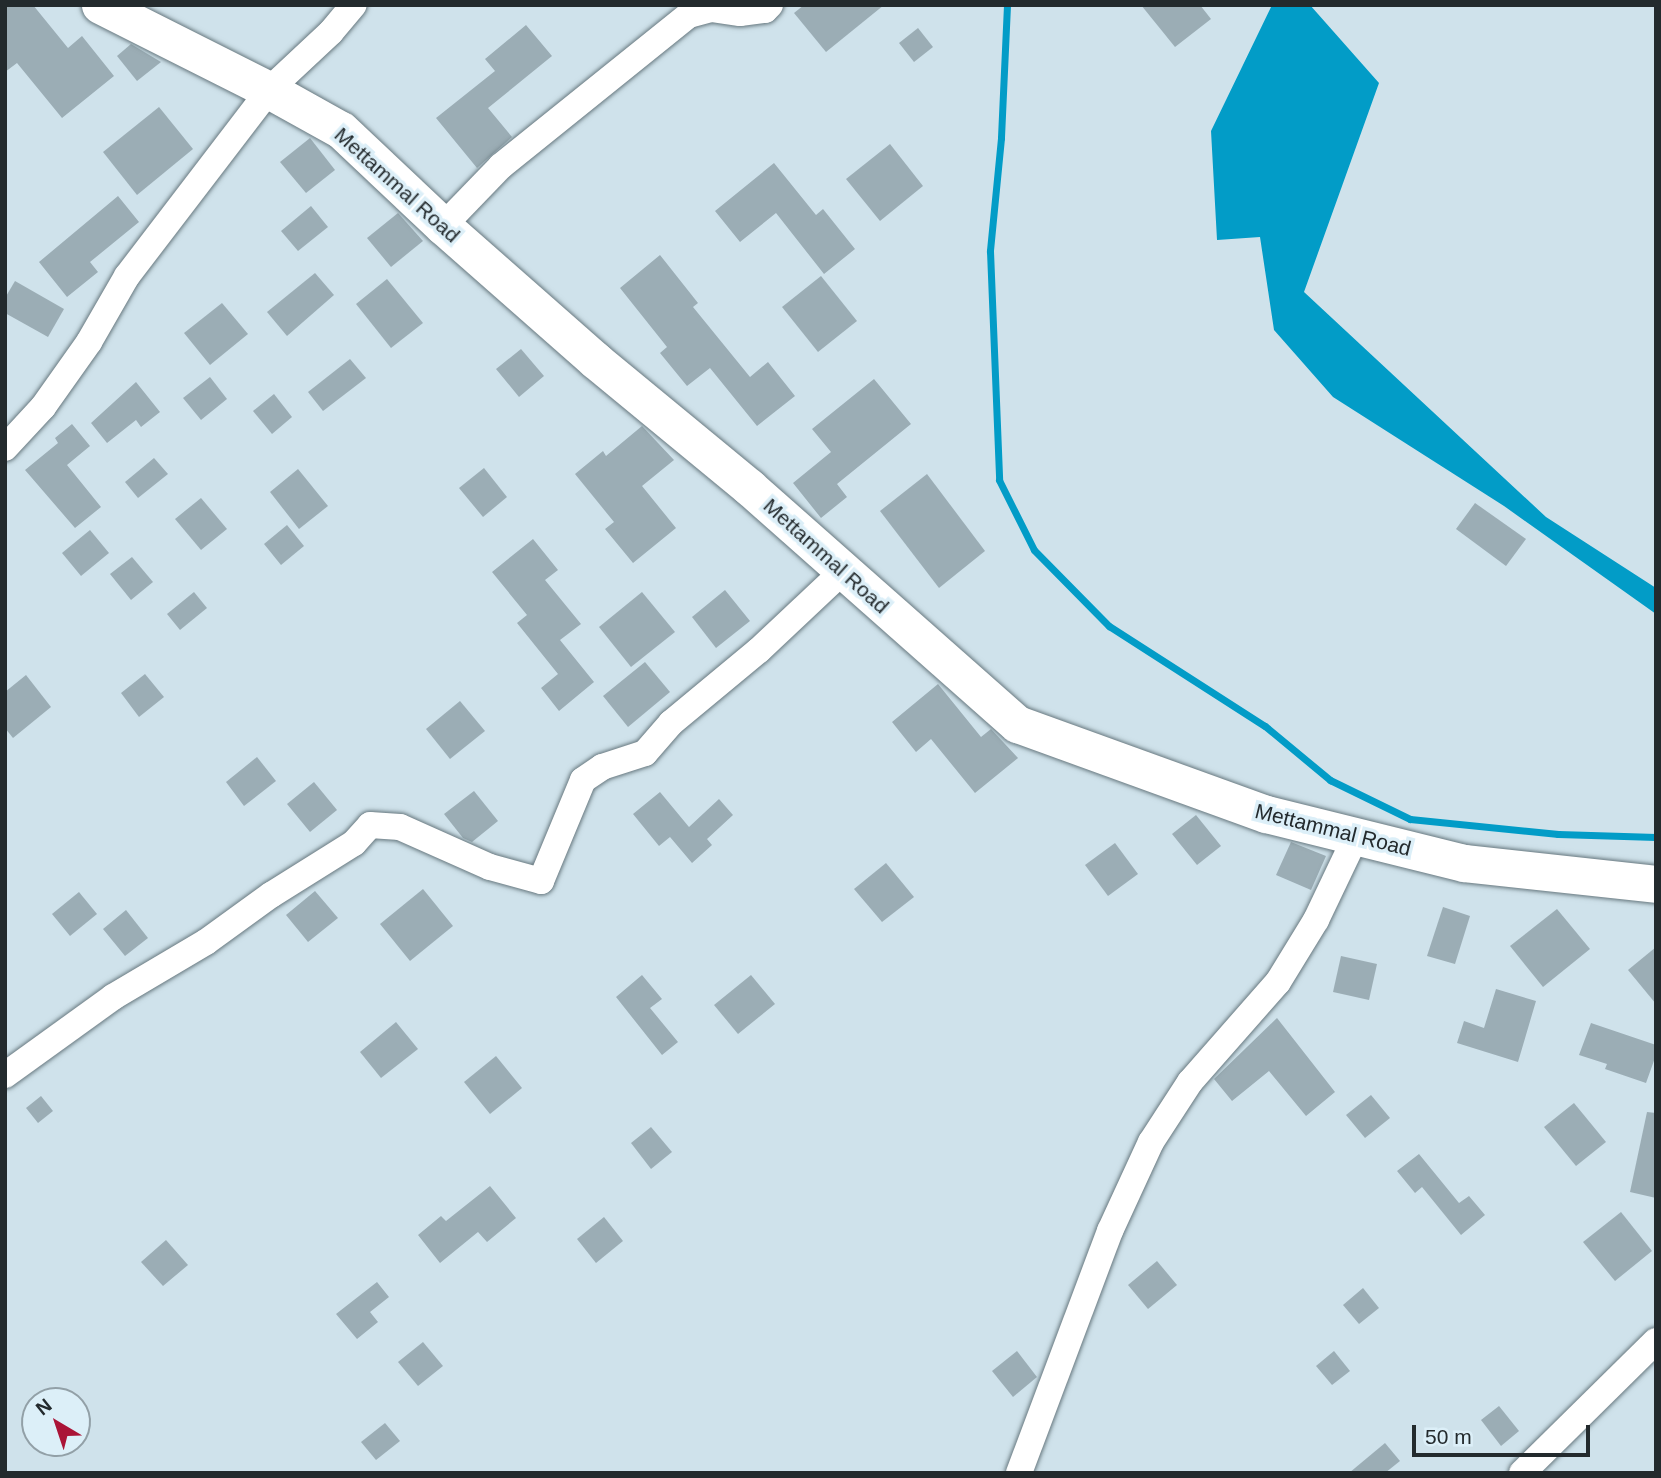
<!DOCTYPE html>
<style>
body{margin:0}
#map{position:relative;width:1661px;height:1478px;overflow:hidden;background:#cfe2eb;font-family:Arial,sans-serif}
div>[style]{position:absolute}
.water>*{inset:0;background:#029cc7}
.stream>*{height:7px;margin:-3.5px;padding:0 3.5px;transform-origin:3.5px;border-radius:3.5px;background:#029cc7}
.building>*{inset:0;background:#9badb5}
.roads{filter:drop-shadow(0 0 2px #67787f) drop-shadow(0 0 2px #67787f)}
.minor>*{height:26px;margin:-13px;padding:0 13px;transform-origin:13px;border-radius:13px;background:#fff}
.secondary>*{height:37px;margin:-18.5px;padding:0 18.5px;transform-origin:18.5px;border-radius:18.5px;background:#fff}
span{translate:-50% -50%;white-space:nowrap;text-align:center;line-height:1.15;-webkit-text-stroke:7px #dceff8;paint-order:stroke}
.street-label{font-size:21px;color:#232a2d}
.frame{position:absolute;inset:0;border:7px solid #232a2d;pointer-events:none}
.north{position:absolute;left:21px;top:1387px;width:70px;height:70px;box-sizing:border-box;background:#dceff8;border:2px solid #92a0a7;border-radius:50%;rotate:321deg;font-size:19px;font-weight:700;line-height:28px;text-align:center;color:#232a2d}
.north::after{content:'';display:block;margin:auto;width:24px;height:32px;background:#aa1437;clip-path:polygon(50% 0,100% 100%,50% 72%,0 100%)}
.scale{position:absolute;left:1412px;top:1425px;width:178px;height:32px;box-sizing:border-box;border:4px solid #232a2d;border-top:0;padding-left:9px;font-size:21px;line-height:24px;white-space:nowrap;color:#232a2d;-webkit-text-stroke:5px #dceff8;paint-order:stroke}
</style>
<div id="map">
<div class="water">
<div style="clip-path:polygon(1272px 5px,1310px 5px,1379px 83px,1304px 292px,1546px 517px,1656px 588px,1656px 614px,1504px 506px,1333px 397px,1274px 330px,1260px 237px,1217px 240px,1211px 131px)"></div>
</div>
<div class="stream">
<div style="left:1007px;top:5px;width:133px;rotate:92.6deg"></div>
<div style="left:1001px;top:138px;width:114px;rotate:95.6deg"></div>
<div style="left:990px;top:251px;width:229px;rotate:87.7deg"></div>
<div style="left:999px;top:480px;width:78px;rotate:63.4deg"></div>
<div style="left:1034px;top:550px;width:107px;rotate:45.4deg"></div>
<div style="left:1109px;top:626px;width:185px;rotate:32.7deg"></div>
<div style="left:1265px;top:726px;width:85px;rotate:39.7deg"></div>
<div style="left:1330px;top:780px;width:89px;rotate:26deg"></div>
<div style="left:1410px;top:819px;width:149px;rotate:5.8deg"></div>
<div style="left:1558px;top:834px;width:98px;rotate:1.8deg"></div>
</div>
<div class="building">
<div style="clip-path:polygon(5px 5px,33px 5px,68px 48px,82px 36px,114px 76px,62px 118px,17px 63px,5px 72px)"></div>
<div style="clip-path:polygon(804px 5px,884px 5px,826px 52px,794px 13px)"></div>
<div style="clip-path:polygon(1141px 5px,1200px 5px,1211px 19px,1175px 47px)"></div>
<div style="clip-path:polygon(526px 25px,552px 56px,488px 108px,512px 137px,477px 168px,436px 118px,495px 71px,485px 59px)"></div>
<div style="clip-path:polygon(918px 28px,933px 47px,914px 62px,899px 43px)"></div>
<div style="clip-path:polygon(131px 44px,161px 62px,137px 81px,117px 56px)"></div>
<div style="clip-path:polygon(159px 107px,193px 149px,137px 195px,103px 152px)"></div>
<div style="clip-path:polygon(310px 138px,335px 170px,306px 193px,280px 162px)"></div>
<div style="clip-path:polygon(890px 144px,923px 186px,880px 221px,846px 179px)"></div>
<div style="clip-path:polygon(774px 163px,816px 215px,823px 209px,855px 249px,824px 274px,776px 213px,740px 242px,715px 211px)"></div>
<div style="clip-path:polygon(118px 196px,139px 222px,90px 262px,98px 272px,67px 297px,39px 262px)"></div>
<div style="clip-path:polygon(311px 206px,328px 227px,298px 251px,281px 231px)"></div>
<div style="clip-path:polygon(398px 213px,423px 241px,391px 267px,367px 238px)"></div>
<div style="clip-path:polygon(660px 255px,698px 303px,693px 307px,750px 377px,768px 362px,795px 396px,757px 426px,710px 368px,687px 386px,660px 353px,667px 347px,620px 288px)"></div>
<div style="clip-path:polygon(315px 273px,334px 295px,287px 336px,267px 312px)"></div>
<div style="clip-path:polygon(821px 276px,857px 321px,818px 352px,782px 307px)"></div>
<div style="clip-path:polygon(387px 279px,423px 323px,391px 348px,356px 304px)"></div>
<div style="clip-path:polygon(15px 281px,64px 309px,48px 337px,5px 313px,5px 298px)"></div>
<div style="clip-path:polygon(222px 303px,248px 334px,210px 365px,184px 333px)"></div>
<div style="clip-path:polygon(521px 349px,544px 376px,519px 397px,496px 369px)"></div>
<div style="clip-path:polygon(350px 359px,366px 378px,323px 411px,308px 392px)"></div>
<div style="clip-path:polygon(210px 377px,227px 399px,201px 420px,183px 398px)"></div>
<div style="clip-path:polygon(874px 379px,911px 424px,837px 484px,847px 497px,821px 518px,793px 483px,831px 452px,812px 429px)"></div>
<div style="clip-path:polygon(136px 382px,160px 412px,141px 427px,136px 420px,107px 443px,91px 423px)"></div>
<div style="clip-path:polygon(274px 394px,292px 417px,272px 434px,253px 411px)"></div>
<div style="clip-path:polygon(72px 424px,90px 446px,67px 465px,101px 507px,75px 528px,25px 470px,58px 443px,55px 438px)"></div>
<div style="clip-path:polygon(642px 426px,674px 460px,642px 486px,676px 528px,633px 563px,605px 529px,614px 522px,575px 474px,603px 451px,606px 456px)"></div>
<div style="clip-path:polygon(154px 458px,168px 474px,138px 498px,125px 482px)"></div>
<div style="clip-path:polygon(484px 468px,507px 497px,483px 517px,459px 488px)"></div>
<div style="clip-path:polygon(298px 469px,328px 506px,299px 529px,270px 492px)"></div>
<div style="clip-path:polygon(927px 474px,985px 551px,939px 588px,880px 511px)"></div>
<div style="clip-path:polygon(201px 498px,227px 529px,201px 550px,175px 519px)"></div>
<div style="clip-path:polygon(1475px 503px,1526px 539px,1506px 566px,1456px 529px)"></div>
<div style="clip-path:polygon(287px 525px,304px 546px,281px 565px,264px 544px)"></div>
<div style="clip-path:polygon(90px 530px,109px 553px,81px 576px,62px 553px)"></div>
<div style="clip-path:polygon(533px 539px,558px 570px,545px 580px,581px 624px,560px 640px,594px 682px,559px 711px,541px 688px,558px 674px,517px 623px,527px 615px,492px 572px)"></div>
<div style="clip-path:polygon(132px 557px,153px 582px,131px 600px,110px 574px)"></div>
<div style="clip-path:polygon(725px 590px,750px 621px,716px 648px,692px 617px)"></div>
<div style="clip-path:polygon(194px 592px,207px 608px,180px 630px,167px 614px)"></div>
<div style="clip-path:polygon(642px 592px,675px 632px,631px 667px,599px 627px)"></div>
<div style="clip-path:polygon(645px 662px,670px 692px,628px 727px,603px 696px)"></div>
<div style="clip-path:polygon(145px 674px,164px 697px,139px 717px,121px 693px)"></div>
<div style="clip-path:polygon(26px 675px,51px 707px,13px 738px,5px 728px,5px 692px)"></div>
<div style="clip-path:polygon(938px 684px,981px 737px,991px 729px,1018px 758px,975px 793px,931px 739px,916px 752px,892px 722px)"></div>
<div style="clip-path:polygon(460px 701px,485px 731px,450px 759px,426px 729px)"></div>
<div style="clip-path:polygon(257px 757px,276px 781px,244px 806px,226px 782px)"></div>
<div style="clip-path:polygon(314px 782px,337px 810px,310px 832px,287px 804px)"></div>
<div style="clip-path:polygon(474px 791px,498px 821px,472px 842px,463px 838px,444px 814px)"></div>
<div style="clip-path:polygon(660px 792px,689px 827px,719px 799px,733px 815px,707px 839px,712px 845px,692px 863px,670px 837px,659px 846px,633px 814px)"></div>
<div style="clip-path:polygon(1196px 815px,1221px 846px,1197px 865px,1172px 834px)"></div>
<div style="clip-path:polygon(1291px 842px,1326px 856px,1311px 890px,1276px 875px)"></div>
<div style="clip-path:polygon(1115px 843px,1138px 874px,1108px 896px,1085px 865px)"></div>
<div style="clip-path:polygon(886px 863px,914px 897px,882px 922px,854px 889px)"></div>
<div style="clip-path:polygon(423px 889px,453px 926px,410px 961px,380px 924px)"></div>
<div style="clip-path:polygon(315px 891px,338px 918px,308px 942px,286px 915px)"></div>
<div style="clip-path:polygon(79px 892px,97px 914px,70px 936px,52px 914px)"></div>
<div style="clip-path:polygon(1443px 907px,1470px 916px,1455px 964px,1427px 956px)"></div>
<div style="clip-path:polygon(1557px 909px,1590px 949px,1543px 987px,1510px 946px)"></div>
<div style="clip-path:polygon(126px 910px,148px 938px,125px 956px,103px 929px)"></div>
<div style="clip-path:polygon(1656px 947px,1656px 1004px,1628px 970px)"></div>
<div style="clip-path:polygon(1341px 956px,1377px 964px,1369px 1000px,1333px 992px)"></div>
<div style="clip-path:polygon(642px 975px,662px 999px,650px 1008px,678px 1042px,662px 1055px,616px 997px)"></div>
<div style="clip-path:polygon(751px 975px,775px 1004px,738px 1034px,714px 1005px)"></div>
<div style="clip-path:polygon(1496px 989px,1536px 1001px,1518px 1062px,1457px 1043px,1464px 1021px,1484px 1028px)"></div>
<div style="clip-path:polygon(1277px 1018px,1335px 1092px,1306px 1116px,1269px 1071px,1232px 1101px,1214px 1079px)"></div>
<div style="clip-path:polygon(396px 1022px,418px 1049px,381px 1078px,360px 1052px)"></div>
<div style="clip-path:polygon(1591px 1023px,1656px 1045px,1656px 1055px,1646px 1083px,1605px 1069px,1607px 1064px,1579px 1055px)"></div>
<div style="clip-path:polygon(496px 1056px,522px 1088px,490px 1114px,464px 1082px)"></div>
<div style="clip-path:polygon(1371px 1095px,1390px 1118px,1365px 1138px,1346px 1115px)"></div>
<div style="clip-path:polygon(41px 1096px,53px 1111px,38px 1123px,26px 1108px)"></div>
<div style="clip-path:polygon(1574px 1103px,1606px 1142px,1576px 1166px,1544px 1127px)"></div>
<div style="clip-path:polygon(1647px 1112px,1656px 1113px,1656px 1198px,1630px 1192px)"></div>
<div style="clip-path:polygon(651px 1127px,672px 1152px,651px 1169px,631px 1143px)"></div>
<div style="clip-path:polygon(1419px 1154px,1459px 1203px,1469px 1196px,1485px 1215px,1461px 1235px,1422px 1187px,1415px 1193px,1397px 1171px)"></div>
<div style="clip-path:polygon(490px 1186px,516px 1218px,487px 1242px,478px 1232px,440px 1263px,418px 1235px,441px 1216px,446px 1221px)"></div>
<div style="clip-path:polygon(1621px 1212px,1652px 1251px,1615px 1281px,1583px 1242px)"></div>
<div style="clip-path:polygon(604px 1217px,623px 1241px,596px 1263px,577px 1239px)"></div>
<div style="clip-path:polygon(166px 1240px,188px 1265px,163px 1286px,141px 1262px)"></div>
<div style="clip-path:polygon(1157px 1261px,1177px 1285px,1148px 1309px,1128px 1285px)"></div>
<div style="clip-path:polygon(377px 1282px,389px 1297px,370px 1312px,378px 1322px,357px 1339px,336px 1314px)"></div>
<div style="clip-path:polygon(1363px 1288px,1379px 1308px,1359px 1324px,1343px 1305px)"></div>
<div style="clip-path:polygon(423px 1342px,443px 1366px,418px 1386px,398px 1362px)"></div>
<div style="clip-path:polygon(1017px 1351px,1037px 1377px,1013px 1397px,992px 1371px)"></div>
<div style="clip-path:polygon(1334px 1351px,1350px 1371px,1332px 1385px,1316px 1366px)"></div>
<div style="clip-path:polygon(1499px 1406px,1519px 1431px,1501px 1446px,1481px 1420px)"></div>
<div style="clip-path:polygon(385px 1423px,400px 1441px,376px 1460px,361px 1442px)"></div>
<div style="clip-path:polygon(1385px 1443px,1400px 1461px,1385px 1473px,1349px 1473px)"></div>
</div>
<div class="roads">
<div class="minor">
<div style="left:443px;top:226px;width:83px;rotate:-46deg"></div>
<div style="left:501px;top:166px;width:241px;rotate:-38.8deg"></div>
<div style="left:689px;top:15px;width:23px;rotate:-15deg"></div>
<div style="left:711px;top:9px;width:29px;rotate:8deg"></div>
<div style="left:740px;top:13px;width:25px;rotate:-7deg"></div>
<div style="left:765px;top:10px;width:7px;rotate:-45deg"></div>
<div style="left:5px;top:448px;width:56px;rotate:-47.2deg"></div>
<div style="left:43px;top:407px;width:80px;rotate:-54.7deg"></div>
<div style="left:89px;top:342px;width:76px;rotate:-60.1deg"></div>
<div style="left:127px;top:276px;width:234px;rotate:-52.6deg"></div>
<div style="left:269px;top:90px;width:85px;rotate:-43.1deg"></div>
<div style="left:331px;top:32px;width:35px;rotate:-50deg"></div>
<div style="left:5px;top:1075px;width:133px;rotate:-35.8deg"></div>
<div style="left:113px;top:997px;width:108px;rotate:-30.6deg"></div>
<div style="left:206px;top:942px;width:80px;rotate:-35.9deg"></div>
<div style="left:271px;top:895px;width:98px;rotate:-32.1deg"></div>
<div style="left:354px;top:843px;width:24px;rotate:-48deg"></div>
<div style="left:370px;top:825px;width:30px;rotate:4deg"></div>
<div style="left:400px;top:827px;width:98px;rotate:24deg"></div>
<div style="left:490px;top:867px;width:53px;rotate:15.4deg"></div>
<div style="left:541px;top:881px;width:109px;rotate:-67.4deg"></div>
<div style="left:583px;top:780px;width:23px;rotate:-34deg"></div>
<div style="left:602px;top:767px;width:45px;rotate:-18deg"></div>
<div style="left:645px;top:753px;width:40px;rotate:-49deg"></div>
<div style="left:671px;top:723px;width:114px;rotate:-39.7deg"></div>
<div style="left:759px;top:650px;width:115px;rotate:-43.2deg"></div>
<div style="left:1019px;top:1473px;width:259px;rotate:-69.4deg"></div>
<div style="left:1110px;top:1231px;width:98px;rotate:-65.3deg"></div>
<div style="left:1151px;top:1142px;width:72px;rotate:-57deg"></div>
<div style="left:1190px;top:1082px;width:133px;rotate:-48.7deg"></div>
<div style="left:1278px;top:982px;width:73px;rotate:-58.5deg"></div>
<div style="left:1316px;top:920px;width:93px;rotate:-64.5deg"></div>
<div style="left:1522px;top:1473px;width:188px;rotate:-44.6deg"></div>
</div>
<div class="secondary">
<div style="left:100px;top:5px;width:189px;rotate:26.7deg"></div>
<div style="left:269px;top:90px;width:82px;rotate:29.1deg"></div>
<div style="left:341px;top:130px;width:140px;rotate:43.3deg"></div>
<div style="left:443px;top:226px;width:203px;rotate:41.4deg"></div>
<div style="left:595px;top:360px;width:200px;rotate:39.5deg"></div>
<div style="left:749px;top:487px;width:358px;rotate:41.5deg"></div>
<div style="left:1017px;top:724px;width:265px;rotate:19.9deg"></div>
<div style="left:1266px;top:814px;width:204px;rotate:13.9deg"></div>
<div style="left:1464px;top:863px;width:193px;rotate:6.2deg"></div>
</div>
</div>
<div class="street-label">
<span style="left:397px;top:185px;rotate:42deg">Mettammal Road</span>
<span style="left:826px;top:556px;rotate:42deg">Mettammal Road</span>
<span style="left:1333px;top:830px;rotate:14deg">Mettammal Road</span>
</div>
<div class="frame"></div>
<div class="north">N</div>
<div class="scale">50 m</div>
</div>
